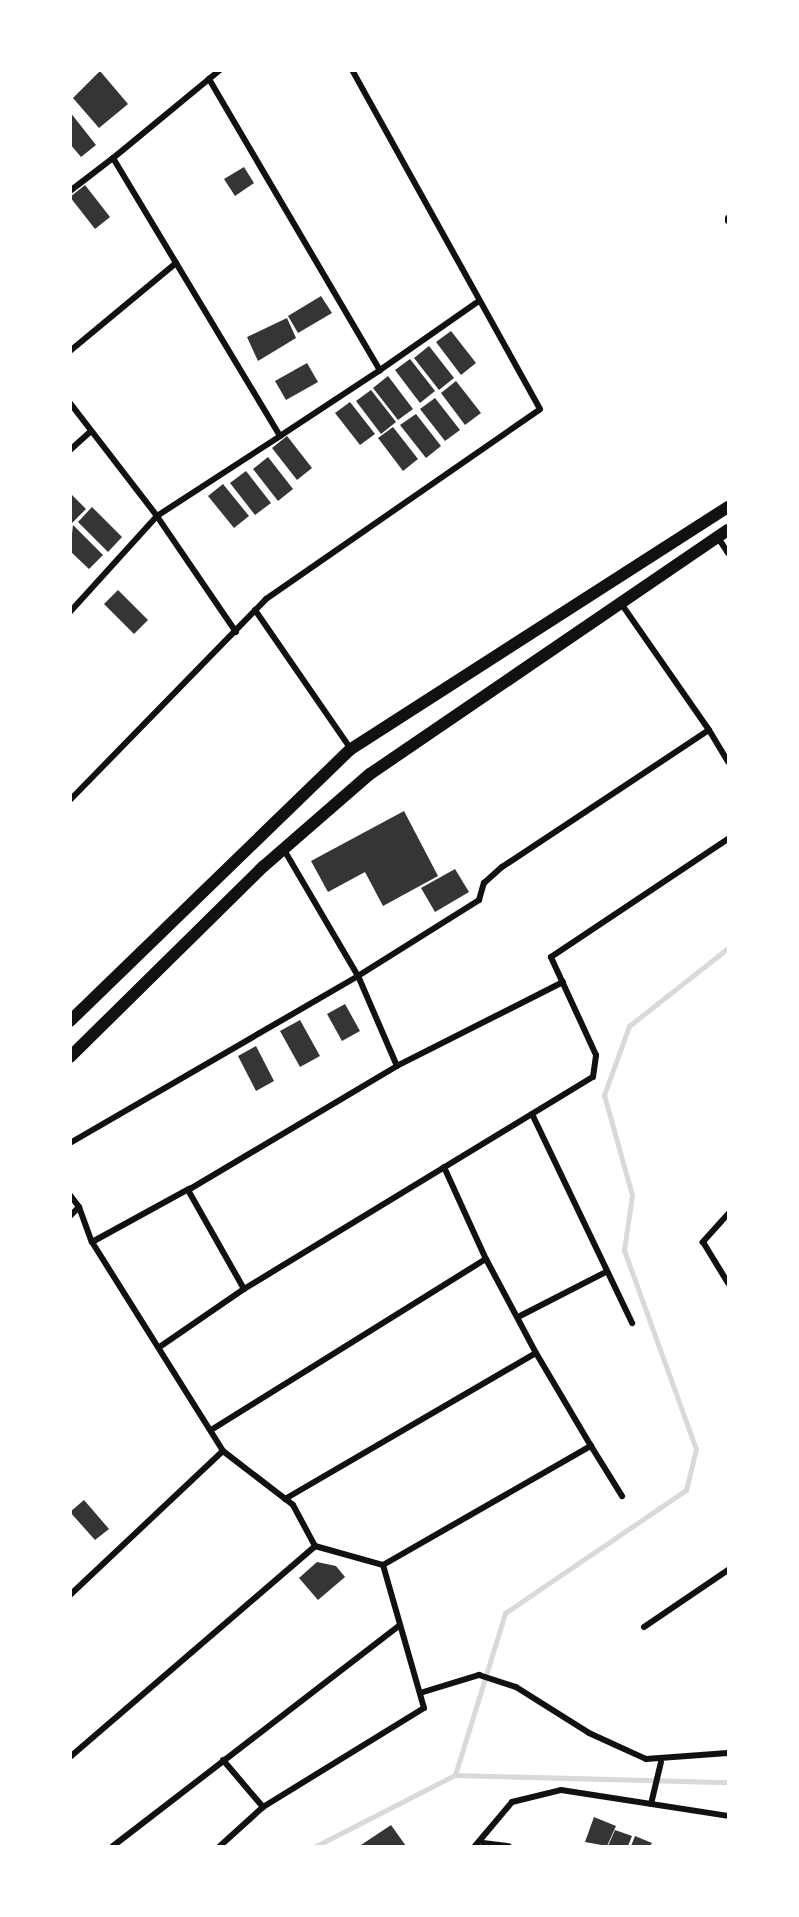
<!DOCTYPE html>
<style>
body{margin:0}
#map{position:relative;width:799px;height:1917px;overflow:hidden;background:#fff;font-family:"Alegreya Sans",sans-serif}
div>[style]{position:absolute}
.stream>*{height:5px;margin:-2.5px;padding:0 2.5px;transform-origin:2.5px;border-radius:2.5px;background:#d9d9d9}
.building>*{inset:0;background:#353535}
.minor>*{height:6px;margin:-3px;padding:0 3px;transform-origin:3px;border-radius:3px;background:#111}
.secondary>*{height:12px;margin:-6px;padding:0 6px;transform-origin:6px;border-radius:6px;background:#111}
span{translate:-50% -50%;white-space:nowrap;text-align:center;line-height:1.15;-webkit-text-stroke:4.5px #fff;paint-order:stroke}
.frame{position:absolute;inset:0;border:72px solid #fff;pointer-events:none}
</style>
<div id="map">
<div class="stream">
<div style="left:455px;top:1775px;width:170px;rotate:-72.8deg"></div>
<div style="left:505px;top:1613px;width:219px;rotate:-34.2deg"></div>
<div style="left:686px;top:1490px;width:42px;rotate:-76.3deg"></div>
<div style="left:696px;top:1449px;width:212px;rotate:-109.9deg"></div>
<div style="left:624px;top:1250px;width:56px;rotate:-81.7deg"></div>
<div style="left:632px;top:1195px;width:104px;rotate:-105.6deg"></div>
<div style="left:604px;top:1095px;width:73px;rotate:-70.1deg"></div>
<div style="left:629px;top:1026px;width:126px;rotate:-38.2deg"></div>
<div style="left:316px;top:1846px;width:156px;rotate:-27.1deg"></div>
<div style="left:455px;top:1775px;width:273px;rotate:1.5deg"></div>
</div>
<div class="building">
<div style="clip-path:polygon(100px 71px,128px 104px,99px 128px,73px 98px)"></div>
<div style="clip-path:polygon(70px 112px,96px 145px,81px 157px,70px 144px)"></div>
<div style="clip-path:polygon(244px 167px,254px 183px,235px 196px,224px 179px)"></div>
<div style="clip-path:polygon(85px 185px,110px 217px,95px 229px,70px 197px)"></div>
<div style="clip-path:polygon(321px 296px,332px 313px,298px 333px,288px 316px)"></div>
<div style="clip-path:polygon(287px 318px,296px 338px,258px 361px,247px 337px)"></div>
<div style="clip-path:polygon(451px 331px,476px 363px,461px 375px,436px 342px)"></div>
<div style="clip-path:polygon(429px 346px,454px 378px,439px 390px,414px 358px)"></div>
<div style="clip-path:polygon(410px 359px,435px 391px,420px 403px,395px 370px)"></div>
<div style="clip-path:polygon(307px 363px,318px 382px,286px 400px,275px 381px)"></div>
<div style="clip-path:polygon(388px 376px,413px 409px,398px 420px,373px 388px)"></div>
<div style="clip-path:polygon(456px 381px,481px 413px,465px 425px,441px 393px)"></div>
<div style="clip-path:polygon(371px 390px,396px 422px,381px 434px,356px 401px)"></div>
<div style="clip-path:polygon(435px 398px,460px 430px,445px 441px,420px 409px)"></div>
<div style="clip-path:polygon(350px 402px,375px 434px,360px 445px,335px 413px)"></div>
<div style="clip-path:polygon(416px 414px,441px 446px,426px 458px,400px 425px)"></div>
<div style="clip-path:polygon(393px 427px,418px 459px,403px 471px,378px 438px)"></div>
<div style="clip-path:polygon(287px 436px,312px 468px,297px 480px,272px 448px)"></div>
<div style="clip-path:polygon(268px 457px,293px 489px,278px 501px,253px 469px)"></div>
<div style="clip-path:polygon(246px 471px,271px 503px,255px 515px,230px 483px)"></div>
<div style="clip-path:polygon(223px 484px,249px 516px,234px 528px,208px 496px)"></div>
<div style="clip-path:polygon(70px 493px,86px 509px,72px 523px,70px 521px)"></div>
<div style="clip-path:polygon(92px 507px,122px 537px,108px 552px,78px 522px)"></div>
<div style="clip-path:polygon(73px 525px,103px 555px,89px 569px,70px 551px)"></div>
<div style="clip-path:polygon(118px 590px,148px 620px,134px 634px,104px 604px)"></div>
<div style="clip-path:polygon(404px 811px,438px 876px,383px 906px,365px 872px,328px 892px,311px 861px)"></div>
<div style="clip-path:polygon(455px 869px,469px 892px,435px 912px,421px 888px)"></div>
<div style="clip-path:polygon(345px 1004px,360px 1031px,342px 1041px,327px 1014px)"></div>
<div style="clip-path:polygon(300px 1020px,320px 1056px,300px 1067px,280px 1031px)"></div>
<div style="clip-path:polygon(256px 1046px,274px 1081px,256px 1091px,238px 1056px)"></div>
<div style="clip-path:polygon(84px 1500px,109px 1529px,95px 1540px,70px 1512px)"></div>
<div style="clip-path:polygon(317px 1562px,336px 1566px,345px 1577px,318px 1600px,299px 1578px)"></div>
<div style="clip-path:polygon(594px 1817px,616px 1826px,607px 1846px,585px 1842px)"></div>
<div style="clip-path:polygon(391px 1825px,406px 1846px,362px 1846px,361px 1845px)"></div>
<div style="clip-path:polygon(615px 1830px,632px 1836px,628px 1846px,608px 1846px)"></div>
<div style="clip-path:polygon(635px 1836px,652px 1843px,650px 1846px,631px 1846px)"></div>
</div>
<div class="minor">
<div style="left:220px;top:70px;width:14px;rotate:141deg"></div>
<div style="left:209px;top:79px;width:338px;rotate:59.6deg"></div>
<div style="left:380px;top:370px;width:121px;rotate:-34.9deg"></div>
<div style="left:209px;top:79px;width:124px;rotate:140.5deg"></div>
<div style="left:113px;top:158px;width:324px;rotate:59deg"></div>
<div style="left:280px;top:436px;width:120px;rotate:-33.4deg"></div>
<div style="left:70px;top:191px;width:54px;rotate:-37.5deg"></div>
<div style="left:728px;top:218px;width:3px;rotate:90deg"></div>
<div style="left:70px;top:351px;width:138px;rotate:-39.7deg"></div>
<div style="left:70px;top:403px;width:143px;rotate:52.4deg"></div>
<div style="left:157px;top:516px;width:130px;rotate:132.2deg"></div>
<div style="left:70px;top:450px;width:28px;rotate:-42deg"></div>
<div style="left:717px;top:536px;width:20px;rotate:57deg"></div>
<div style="left:255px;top:610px;width:169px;rotate:55.4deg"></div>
<div style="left:236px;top:632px;width:140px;rotate:-124.3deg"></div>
<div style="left:157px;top:516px;width:147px;rotate:-33deg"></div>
<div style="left:709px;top:730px;width:37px;rotate:59deg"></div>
<div style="left:70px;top:800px;width:281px;rotate:-45.7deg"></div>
<div style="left:266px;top:599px;width:333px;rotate:-34.7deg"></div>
<div style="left:540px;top:409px;width:388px;rotate:-119deg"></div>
<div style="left:563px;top:982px;width:186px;rotate:153.2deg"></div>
<div style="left:397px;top:1066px;width:243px;rotate:149.3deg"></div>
<div style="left:188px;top:1190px;width:114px;rotate:60.5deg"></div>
<div style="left:244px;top:1289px;width:408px;rotate:-31.3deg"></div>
<div style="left:593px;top:1077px;width:22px;rotate:-82deg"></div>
<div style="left:596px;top:1055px;width:108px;rotate:-114.7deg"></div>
<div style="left:551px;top:957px;width:213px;rotate:-33.7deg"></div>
<div style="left:397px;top:1066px;width:98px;rotate:-113.4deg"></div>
<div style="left:358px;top:976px;width:143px;rotate:-32.1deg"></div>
<div style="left:479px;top:900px;width:18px;rotate:-74deg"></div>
<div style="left:484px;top:883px;width:24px;rotate:-42deg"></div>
<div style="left:502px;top:867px;width:248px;rotate:-33.5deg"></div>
<div style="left:709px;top:730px;width:156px;rotate:-124.8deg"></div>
<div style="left:532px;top:1114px;width:232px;rotate:64.4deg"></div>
<div style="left:70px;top:1143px;width:333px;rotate:-30.1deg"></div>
<div style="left:358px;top:976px;width:146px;rotate:-120.4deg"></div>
<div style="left:444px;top:1167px;width:101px;rotate:65.5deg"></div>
<div style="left:70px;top:1195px;width:15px;rotate:53deg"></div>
<div style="left:79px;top:1207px;width:13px;rotate:135deg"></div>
<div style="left:79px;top:1207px;width:37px;rotate:70deg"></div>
<div style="left:92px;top:1242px;width:111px;rotate:-28.7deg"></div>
<div style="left:728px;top:1214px;width:38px;rotate:132deg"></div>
<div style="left:703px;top:1242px;width:48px;rotate:58.6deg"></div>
<div style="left:92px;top:1242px;width:247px;rotate:57.9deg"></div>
<div style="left:223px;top:1451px;width:88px;rotate:37.6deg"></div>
<div style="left:293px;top:1505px;width:47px;rotate:61.8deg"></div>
<div style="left:315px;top:1546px;width:71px;rotate:15.6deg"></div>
<div style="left:383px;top:1565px;width:240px;rotate:-29.8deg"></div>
<div style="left:591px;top:1446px;width:59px;rotate:58.2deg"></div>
<div style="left:518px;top:1317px;width:99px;rotate:-27.1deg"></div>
<div style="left:161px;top:1346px;width:101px;rotate:-34.5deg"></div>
<div style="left:211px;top:1430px;width:324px;rotate:-31.9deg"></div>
<div style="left:486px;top:1259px;width:106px;rotate:62deg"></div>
<div style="left:285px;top:1499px;width:290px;rotate:-30.2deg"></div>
<div style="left:536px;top:1353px;width:108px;rotate:59.4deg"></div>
<div style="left:70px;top:1595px;width:210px;rotate:-43.3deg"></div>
<div style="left:644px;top:1627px;width:102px;rotate:-34.2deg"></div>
<div style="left:420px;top:1693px;width:62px;rotate:-17deg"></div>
<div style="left:479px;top:1675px;width:39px;rotate:18deg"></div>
<div style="left:516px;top:1687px;width:86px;rotate:32.2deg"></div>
<div style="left:589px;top:1733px;width:63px;rotate:24.5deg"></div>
<div style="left:646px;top:1759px;width:82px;rotate:-4.2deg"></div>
<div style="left:70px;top:1757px;width:323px;rotate:-40.7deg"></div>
<div style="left:223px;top:1760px;width:62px;rotate:49.6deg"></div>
<div style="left:651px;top:1804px;width:43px;rotate:-76.6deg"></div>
<div style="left:483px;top:1843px;width:26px;rotate:7deg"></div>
<div style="left:113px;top:1846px;width:362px;rotate:-37.6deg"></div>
<div style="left:220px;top:1846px;width:58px;rotate:-42.2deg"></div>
<div style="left:263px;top:1807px;width:189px;rotate:-31.6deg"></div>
<div style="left:424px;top:1708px;width:149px;rotate:-106deg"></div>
<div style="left:475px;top:1846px;width:57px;rotate:-49.9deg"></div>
<div style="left:512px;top:1802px;width:50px;rotate:-13.8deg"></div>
<div style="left:561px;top:1790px;width:169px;rotate:8.8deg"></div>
</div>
<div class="secondary">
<div style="left:70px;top:1021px;width:391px;rotate:-44.1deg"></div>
<div style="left:351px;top:749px;width:448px;rotate:-32.7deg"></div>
<div style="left:70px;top:1057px;width:272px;rotate:-44.6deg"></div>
<div style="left:264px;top:866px;width:140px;rotate:-41deg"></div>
<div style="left:370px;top:774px;width:433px;rotate:-34.3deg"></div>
</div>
<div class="frame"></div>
</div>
